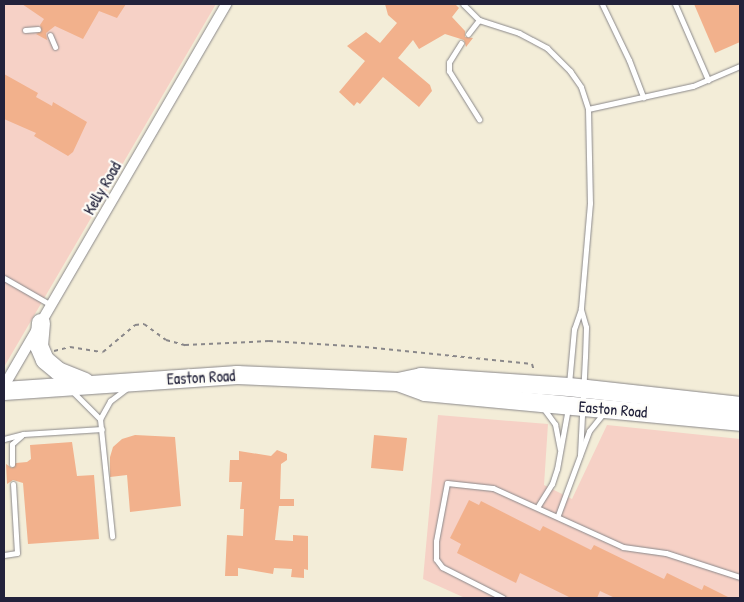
<!DOCTYPE html>
<style>
body{margin:0}
#map{position:relative;width:744px;height:602px;overflow:hidden;background:#f3edd8;font-family:"Patrick Hand",sans-serif}
div>[style]{position:absolute}
.built>*{inset:0;background:#f6d1c6}
.building>*{inset:0;background:#f2b18c}
.path>*{height:2px;margin-top:-1px;transform-origin:0;background:repeating-linear-gradient(90deg,#8a888a 0 4px,transparent 0 8px)}
.roads{filter:drop-shadow(0 0 1px #8a888a) drop-shadow(0 0 1px #8a888a)}
.service>*{height:5px;margin:-2.5px;padding:0 2.5px;transform-origin:2.5px;border-radius:2.5px;background:#fff}
.minor>*{height:10px;margin:-5px;padding:0 5px;transform-origin:5px;border-radius:5px;background:#fff}
.trunk>*{height:18px;margin:-9px;padding:0 9px;transform-origin:9px;border-radius:9px;background:#fff}
span{translate:-50% -50%;white-space:nowrap;text-align:center;line-height:1.15;-webkit-text-stroke:4.5px #fdfcf7;paint-order:stroke}
.street-label{font-size:16px;color:#22223b}
.frame{position:absolute;inset:0;border:5px solid #22223b;pointer-events:none}
</style>
<div id="map">
<div class="built">
<div style="clip-path:polygon(4px 4px,216px 4px,4px 367px)"></div>
<div style="clip-path:polygon(438px 415px,548px 424px,544px 485px,572px 499px,607px 425px,740px 439px,740px 598px,465px 598px,423px 579px)"></div>
</div>
<div class="building">
<div style="clip-path:polygon(22px 4px,126px 4px,117px 18px,99px 11px,83px 39px,55px 26px,46px 33px,47px 40px,36px 34px,42px 31px,40px 25px,44px 19px)"></div>
<div style="clip-path:polygon(385px 4px,455px 4px,459px 8px,452px 17px,465px 31px,465px 37px,473px 38px,466px 47px,464px 40px,445px 34px,419px 49px,413px 40px,398px 58px,430px 85px,432px 91px,419px 107px,383px 77px,360px 104px,357px 102px,354px 106px,339px 92px,365px 61px,347px 46px,366px 32px,380px 43px,397px 23px,388px 15px)"></div>
<div style="clip-path:polygon(694px 4px,740px 4px,740px 42px,715px 53px)"></div>
<div style="clip-path:polygon(4px 74px,38px 93px,36px 97px,52px 106px,53px 102px,87px 122px,73px 152px,68px 156px,34px 136px,36px 133px,4px 119px)"></div>
<div style="clip-path:polygon(135px 435px,175px 437px,181px 506px,130px 512px,127px 475px,110px 477px,110px 457px,113px 447px,122px 439px)"></div>
<div style="clip-path:polygon(374px 435px,407px 438px,403px 471px,371px 468px)"></div>
<div style="clip-path:polygon(72px 442px,77px 476px,94px 475px,99px 539px,28px 544px,23px 483px,13px 480px,7px 484px,6px 464px,12px 468px,16px 463px,27px 462px,31px 459px,30px 445px)"></div>
<div style="clip-path:polygon(277px 450px,287px 454px,287px 460px,281px 464px,280px 499px,294px 499px,294px 506px,279px 506px,275px 540px,293px 541px,293px 535px,308px 536px,308px 570px,304px 569px,304px 578px,291px 577px,292px 569px,274px 568px,273px 574px,238px 568px,238px 576px,225px 576px,227px 535px,243px 536px,244px 509px,240px 509px,242px 482px,229px 482px,230px 460px,239px 460px,239px 451px,271px 456px)"></div>
<div style="clip-path:polygon(469px 500px,479px 505px,481px 501px,540px 531px,543px 526px,591px 550px,594px 545px,664px 579px,667px 573px,702px 590px,704px 585px,730px 598px,615px 598px,600px 591px,597px 598px,571px 598px,520px 573px,516px 583px,457px 553px,461px 544px,450px 538px)"></div>
</div>
<div class="path">
<div style="left:54px;top:351px;width:16px;rotate:-14deg"></div>
<div style="left:70px;top:347px;width:33px;rotate:9deg"></div>
<div style="left:103px;top:352px;width:42px;rotate:-40.2deg"></div>
<div style="left:135px;top:325px;width:9px;rotate:-6deg"></div>
<div style="left:144px;top:324px;width:27px;rotate:36deg"></div>
<div style="left:166px;top:340px;width:20px;rotate:15deg"></div>
<div style="left:185px;top:345px;width:84px;rotate:-2.7deg"></div>
<div style="left:269px;top:341px;width:96px;rotate:3.6deg"></div>
<div style="left:365px;top:347px;width:168px;rotate:5.8deg"></div>
<div style="left:532px;top:364px;width:7px;rotate:74deg"></div>
</div>
<div class="roads">
<div class="service">
<div style="left:463px;top:4px;width:23px;rotate:45deg"></div>
<div style="left:602px;top:4px;width:62px;rotate:64.3deg"></div>
<div style="left:629px;top:60px;width:40px;rotate:69deg"></div>
<div style="left:675px;top:4px;width:83px;rotate:66.5deg"></div>
<div style="left:25px;top:30px;width:13px;rotate:-4deg"></div>
<div style="left:468px;top:34px;width:18px;rotate:-52deg"></div>
<div style="left:479px;top:20px;width:42px;rotate:18deg"></div>
<div style="left:519px;top:33px;width:32px;rotate:28deg"></div>
<div style="left:547px;top:48px;width:33px;rotate:45deg"></div>
<div style="left:570px;top:71px;width:19px;rotate:55deg"></div>
<div style="left:581px;top:87px;width:23px;rotate:72deg"></div>
<div style="left:588px;top:109px;width:94px;rotate:88.8deg"></div>
<div style="left:590px;top:203px;width:106px;rotate:94.9deg"></div>
<div style="left:581px;top:309px;width:21px;rotate:109deg"></div>
<div style="left:574px;top:329px;width:55px;rotate:95.2deg"></div>
<div style="left:50px;top:35px;width:13px;rotate:67deg"></div>
<div style="left:461px;top:43px;width:22px;rotate:122deg"></div>
<div style="left:449px;top:62px;width:9px;rotate:90deg"></div>
<div style="left:449px;top:71px;width:57px;rotate:58deg"></div>
<div style="left:588px;top:109px;width:107px;rotate:-12.4deg"></div>
<div style="left:693px;top:86px;width:51px;rotate:-23.1deg"></div>
<div style="left:4px;top:278px;width:54px;rotate:29.9deg"></div>
<div style="left:72px;top:391px;width:40px;rotate:45deg"></div>
<div style="left:100px;top:419px;width:118px;rotate:84.1deg"></div>
<div style="left:544px;top:409px;width:19px;rotate:54deg"></div>
<div style="left:555px;top:424px;width:25px;rotate:79deg"></div>
<div style="left:100px;top:419px;width:21px;rotate:-61deg"></div>
<div style="left:110px;top:401px;width:21px;rotate:-37deg"></div>
<div style="left:4px;top:439px;width:20px;rotate:-15deg"></div>
<div style="left:23px;top:434px;width:79px;rotate:-3.6deg"></div>
<div style="left:580px;top:455px;width:98px;rotate:-87.1deg"></div>
<div style="left:585px;top:357px;width:30px;rotate:-88deg"></div>
<div style="left:586px;top:327px;width:19px;rotate:-106deg"></div>
<div style="left:12px;top:464px;width:20px;rotate:-90deg"></div>
<div style="left:12px;top:444px;width:13px;rotate:-42deg"></div>
<div style="left:538px;top:506px;width:26px;rotate:-58deg"></div>
<div style="left:552px;top:484px;width:16px;rotate:-72deg"></div>
<div style="left:557px;top:469px;width:62px;rotate:-79.8deg"></div>
<div style="left:558px;top:515px;width:90px;rotate:-69.7deg"></div>
<div style="left:589px;top:431px;width:22px;rotate:-51deg"></div>
<div style="left:4px;top:555px;width:13px;rotate:-9deg"></div>
<div style="left:17px;top:553px;width:69px;rotate:-93.3deg"></div>
<div style="left:503px;top:598px;width:68px;rotate:-153.1deg"></div>
<div style="left:442px;top:567px;width:10px;rotate:-127deg"></div>
<div style="left:436px;top:559px;width:18px;rotate:-90deg"></div>
<div style="left:436px;top:541px;width:59px;rotate:-79.3deg"></div>
<div style="left:447px;top:483px;width:46px;rotate:6.2deg"></div>
<div style="left:493px;top:488px;width:143px;rotate:24.4deg"></div>
<div style="left:623px;top:547px;width:43px;rotate:7.9deg"></div>
<div style="left:666px;top:553px;width:78px;rotate:18deg"></div>
</div>
<div class="minor">
<div style="left:4px;top:386px;width:442px;rotate:-59.8deg"></div>
</div>
<div class="trunk">
<div style="left:41px;top:323px;width:23px;rotate:95deg"></div>
<div style="left:39px;top:346px;width:15px;rotate:67deg"></div>
<div style="left:45px;top:360px;width:17px;rotate:40deg"></div>
<div style="left:58px;top:371px;width:29px;rotate:22deg"></div>
<div style="left:398px;top:382px;width:29px;rotate:20deg"></div>
<div style="left:425px;top:392px;width:316px;rotate:5.4deg"></div>
<div style="left:4px;top:391px;width:234px;rotate:-3.9deg"></div>
<div style="left:237px;top:375px;width:161px;rotate:2.5deg"></div>
<div style="left:398px;top:382px;width:24px;rotate:-12deg"></div>
<div style="left:421px;top:377px;width:148px;rotate:3.9deg"></div>
<div style="left:569px;top:387px;width:172px;rotate:6.3deg"></div>
</div>
</div>
<div class="street-label">
<span style="left:102px;top:188px;rotate:-60deg">Kelly Road</span>
<span style="left:201px;top:377px;rotate:-3deg">Easton Road</span>
<span style="left:613px;top:409px;rotate:5deg">Easton Road</span>
</div>
<div class="frame"></div>
</div>
